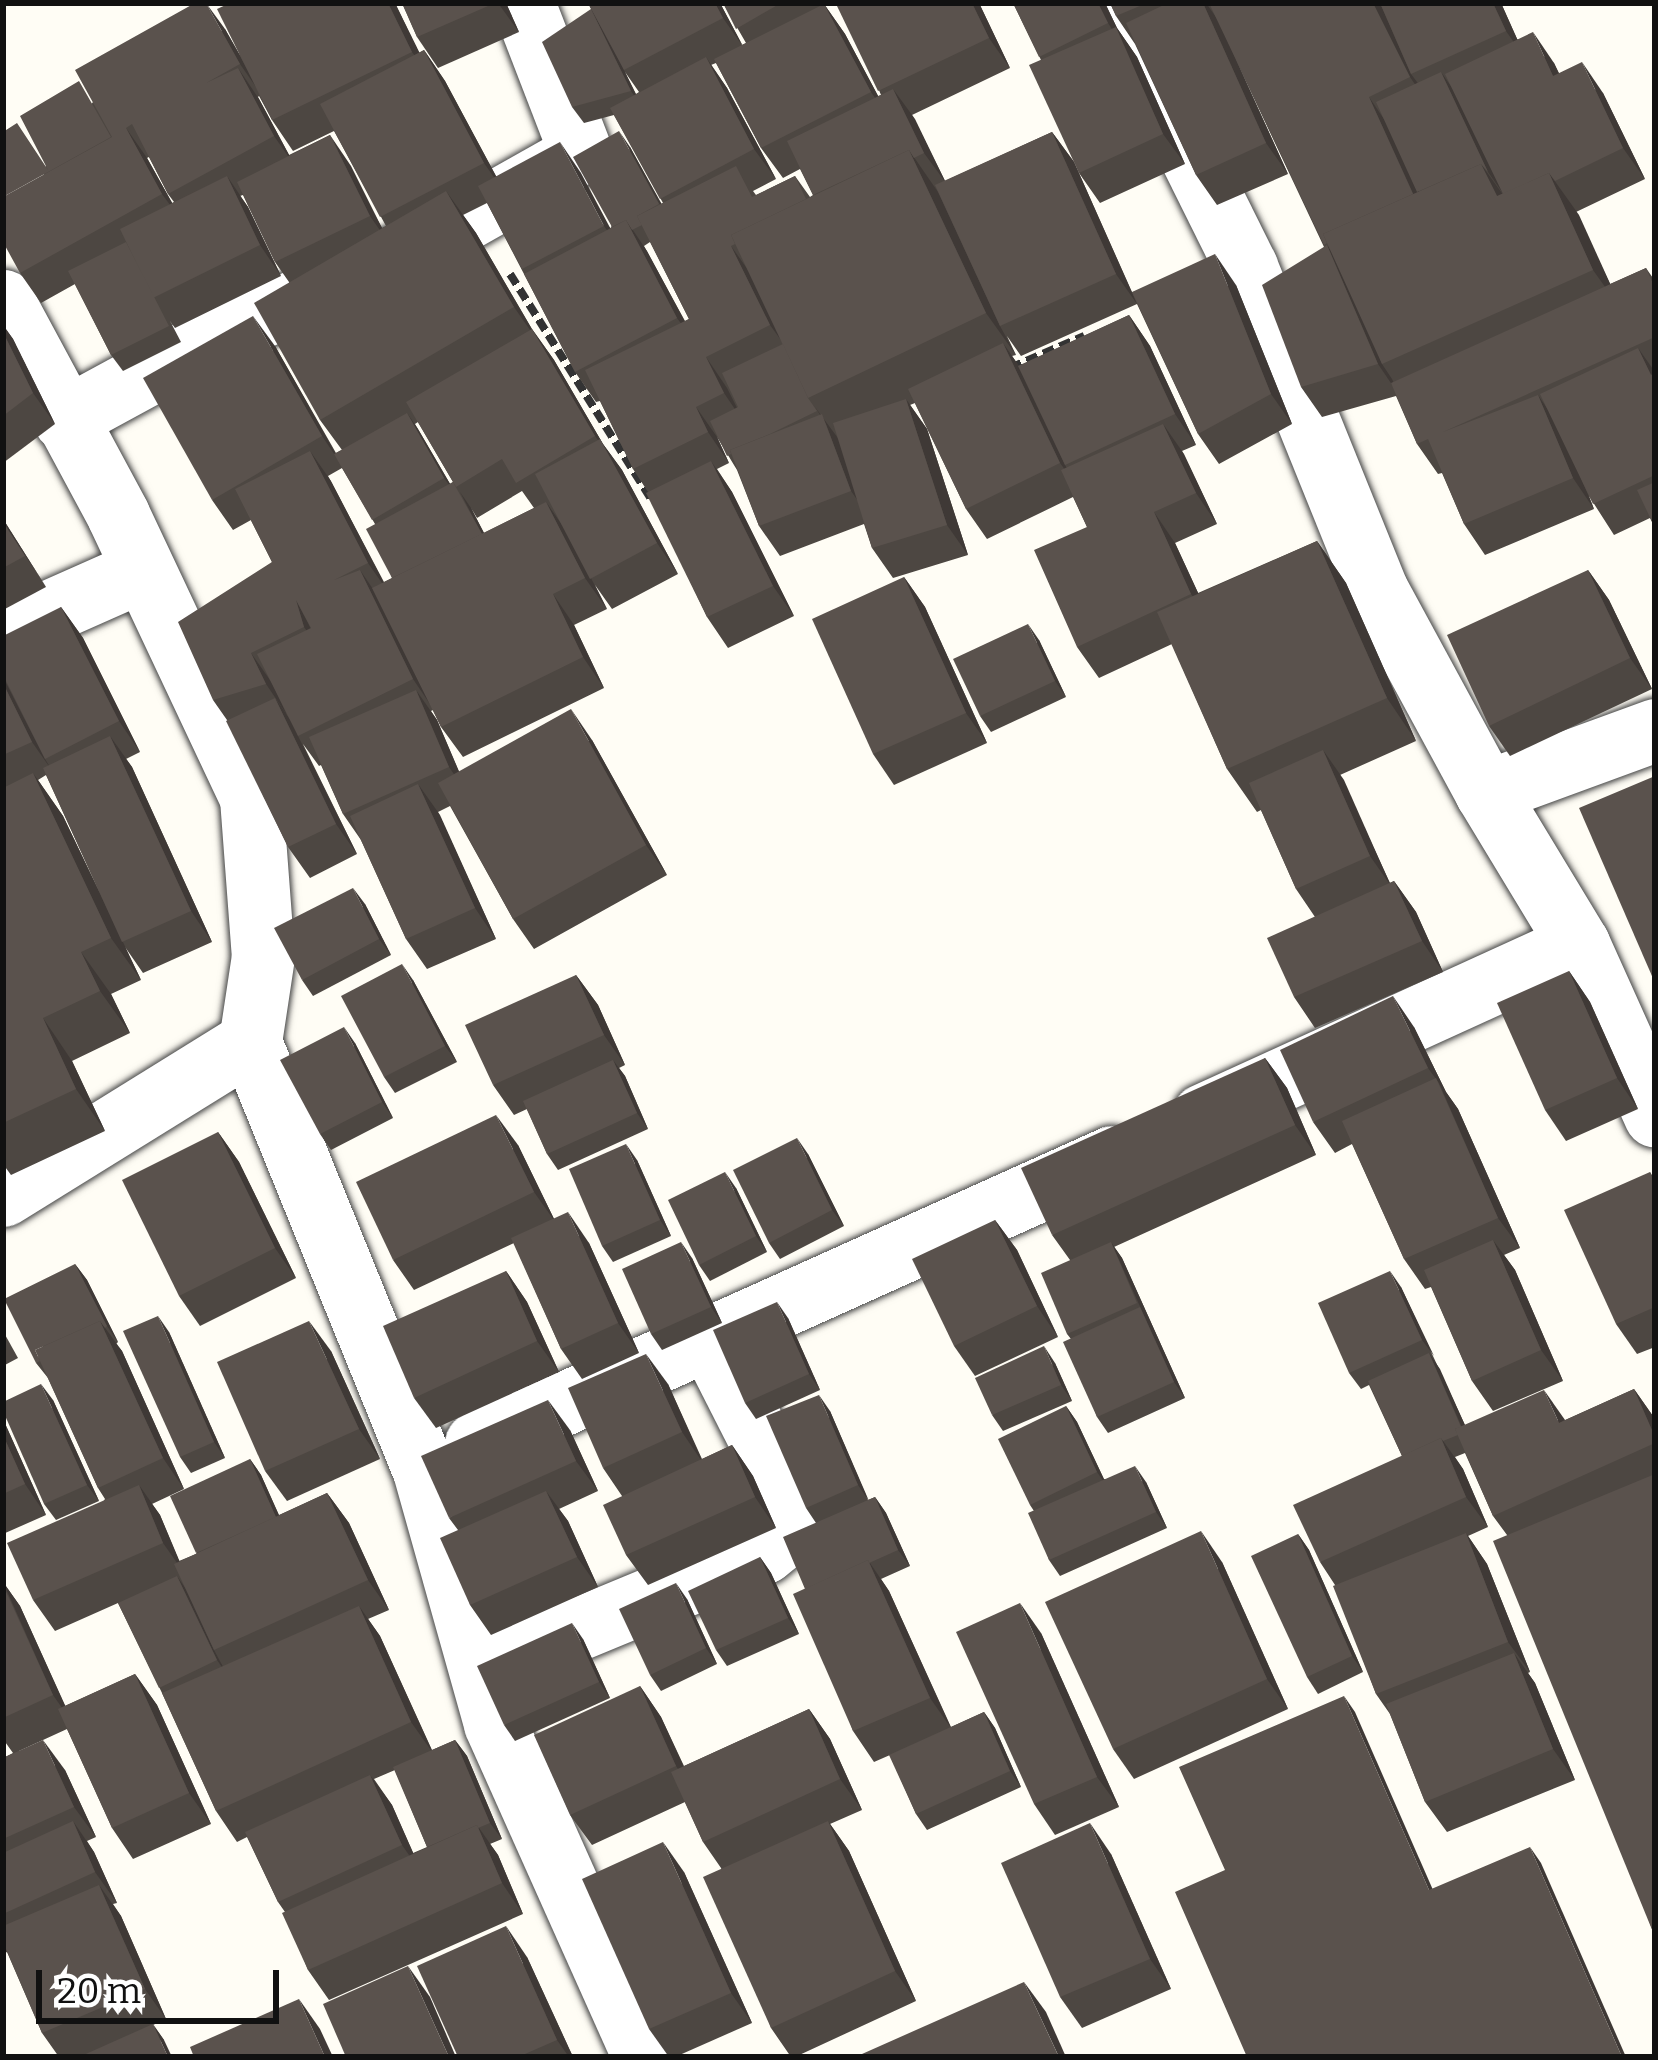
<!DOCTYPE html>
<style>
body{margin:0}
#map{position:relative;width:1658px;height:2060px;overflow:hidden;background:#fffdf5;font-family:Bitter,serif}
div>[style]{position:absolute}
.path>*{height:8px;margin-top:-4px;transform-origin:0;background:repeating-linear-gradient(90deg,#333 0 12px,transparent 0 18px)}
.roads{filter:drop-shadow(0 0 3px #444) drop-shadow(0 0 3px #444)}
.street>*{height:63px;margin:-31.5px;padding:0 31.5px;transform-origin:31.5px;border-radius:31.5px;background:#fff}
.wall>*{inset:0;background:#4d4742}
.shaded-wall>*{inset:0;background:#3f3936}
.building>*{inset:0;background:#5a524d}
span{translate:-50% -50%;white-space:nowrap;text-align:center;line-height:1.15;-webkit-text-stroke:12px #fff;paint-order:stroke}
.frame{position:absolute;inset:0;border:6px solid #111;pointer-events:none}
.scale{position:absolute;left:36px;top:1970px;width:243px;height:54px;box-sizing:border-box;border:6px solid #111;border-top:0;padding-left:15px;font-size:36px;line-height:42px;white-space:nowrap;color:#111;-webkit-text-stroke:9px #fff;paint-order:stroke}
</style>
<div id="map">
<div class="path">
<div style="left:510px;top:274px;width:266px;rotate:57.9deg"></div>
<div style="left:1010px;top:368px;width:81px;rotate:-23.4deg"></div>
</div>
<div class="roads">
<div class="street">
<div style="left:523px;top:3px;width:161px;rotate:68.9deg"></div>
<div style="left:1115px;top:3px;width:295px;rotate:63.6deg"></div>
<div style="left:1246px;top:267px;width:349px;rotate:68deg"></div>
<div style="left:1377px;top:591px;width:229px;rotate:61.5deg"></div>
<div style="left:3px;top:301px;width:243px;rotate:61.7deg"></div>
<div style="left:118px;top:515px;width:313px;rotate:64.8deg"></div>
<div style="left:251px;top:798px;width:158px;rotate:85.7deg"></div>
<div style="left:263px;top:956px;width:87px;rotate:98.6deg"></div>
<div style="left:250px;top:1042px;width:459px;rotate:67.9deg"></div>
<div style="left:423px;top:1467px;width:267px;rotate:74.3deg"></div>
<div style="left:495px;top:1724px;width:365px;rotate:65.9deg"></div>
<div style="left:64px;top:419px;width:172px;rotate:-28.5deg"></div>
<div style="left:215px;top:337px;width:211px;rotate:-24deg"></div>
<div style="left:408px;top:251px;width:179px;rotate:-29.4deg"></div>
<div style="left:3px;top:632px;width:153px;rotate:-23.9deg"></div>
<div style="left:1655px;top:730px;width:180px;rotate:159.9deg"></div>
<div style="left:1486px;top:792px;width:178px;rotate:58.8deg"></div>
<div style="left:1578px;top:944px;width:188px;rotate:65.8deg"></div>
<div style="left:1203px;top:1115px;width:412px;rotate:-24.5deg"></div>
<div style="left:3px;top:1195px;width:291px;rotate:-31.8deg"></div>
<div style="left:476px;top:1443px;width:697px;rotate:-24.21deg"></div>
<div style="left:498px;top:1662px;width:288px;rotate:-22.5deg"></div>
<div style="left:764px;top:1552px;width:33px;rotate:-39deg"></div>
<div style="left:790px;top:1531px;width:42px;rotate:-96.8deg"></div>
<div style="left:785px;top:1489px;width:168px;rotate:-116.9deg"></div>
</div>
</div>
<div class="wall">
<div style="clip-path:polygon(evenodd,224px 3px,395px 3px,419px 53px,424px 50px,445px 81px,496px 176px,611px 228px,630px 147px,661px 204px,663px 203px,614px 115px,584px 123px,572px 107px,591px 9px,588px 3px,720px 3px,742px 45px,746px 43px,723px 3px,824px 4px,845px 34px,878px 96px,881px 95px,843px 3px,979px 3px,1010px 68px,912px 115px,945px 181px,1052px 132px,1074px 162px,1132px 292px,1236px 285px,1292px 424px,1219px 464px,1198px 434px,1137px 304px,1021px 356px,1007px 336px,1016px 355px,1012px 356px,1019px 366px,1129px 315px,1150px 346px,1196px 445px,1182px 451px,1217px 524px,1175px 543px,1198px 593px,1317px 541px,1346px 583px,1416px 741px,1340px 775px,1390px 883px,1394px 881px,1416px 912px,1443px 972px,1315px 1028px,1294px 997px,1315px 917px,1296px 889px,1261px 810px,1257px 812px,1227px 769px,1172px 644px,1099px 678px,1077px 647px,1087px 527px,1073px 497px,987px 539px,966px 509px,915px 403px,910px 405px,927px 429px,968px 555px,893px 578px,872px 548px,864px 524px,780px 556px,759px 526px,737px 470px,717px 437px,729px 463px,717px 469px,732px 492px,794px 616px,728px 648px,707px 617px,648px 492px,633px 469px,600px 401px,596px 402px,575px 372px,487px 203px,463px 215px,476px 233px,532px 329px,554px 360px,603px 444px,622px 470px,678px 574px,612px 609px,595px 585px,607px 609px,574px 625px,604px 688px,463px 757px,441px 727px,433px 710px,431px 711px,437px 720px,459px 772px,592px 740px,667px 875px,534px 949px,513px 919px,450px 806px,438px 812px,496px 939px,427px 969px,406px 939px,361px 840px,343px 814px,321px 765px,319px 766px,303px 744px,357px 854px,310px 878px,288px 847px,227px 720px,213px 700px,272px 562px,251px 520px,233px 530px,212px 500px,275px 346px,336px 453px,342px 450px,320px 420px,289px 282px,275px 262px,243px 195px,240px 196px,248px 207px,281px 276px,175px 328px,170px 321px,181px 342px,123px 371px,111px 355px,75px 284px,41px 303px,20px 273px,46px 165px,93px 102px,225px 29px,240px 55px,224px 3px,716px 63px,761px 148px,783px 178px,800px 169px,813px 195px,810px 197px,795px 176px,756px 195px,753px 191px,776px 179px,727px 88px,711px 65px,716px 63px,224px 3px,625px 72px,639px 92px,636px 94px,625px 72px,224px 3px,259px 96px,272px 120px,293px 151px,334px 131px,386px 226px,382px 228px,330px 135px,289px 155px,258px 97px,259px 96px,224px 3px,149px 157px,168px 194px,174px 202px,172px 203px,147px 158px,149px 157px,224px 3px,650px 242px,689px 319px,685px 321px,644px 246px,650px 242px,224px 3px,418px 422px,453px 482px,450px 484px,415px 424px,418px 422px,224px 3px,342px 468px,375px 524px,392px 578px,384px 582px,328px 476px,342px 468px,224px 3px,522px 491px,534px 508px,484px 533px,471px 508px,477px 518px,522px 491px)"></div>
<div style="clip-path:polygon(402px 3px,506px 3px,519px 32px,438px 68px,417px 37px)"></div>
<div style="clip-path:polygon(1013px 3px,1105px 3px,1117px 28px,1137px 57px,1185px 164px,1100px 203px,1079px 173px,1041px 60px)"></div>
<div style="clip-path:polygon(1110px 3px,1501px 3px,1517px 39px,1554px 63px,1559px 73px,1603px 93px,1645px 179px,1576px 212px,1610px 284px,1646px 268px,1655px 281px,1655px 528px,1650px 518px,1614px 535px,1589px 496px,1594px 509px,1485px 555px,1464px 524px,1442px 473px,1438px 474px,1417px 444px,1396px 396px,1322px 417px,1301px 387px,1324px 247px,1235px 58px,1288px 174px,1217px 205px,1196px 175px,1135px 44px,1116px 16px)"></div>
<div style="clip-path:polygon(3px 325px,13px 339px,55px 424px,3px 463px)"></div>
<div style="clip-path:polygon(3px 519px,46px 587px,3px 610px)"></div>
<div style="clip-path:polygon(1588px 570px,1609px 600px,1652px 689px,1510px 756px,1489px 726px)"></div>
<div style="clip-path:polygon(904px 577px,925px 607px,987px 743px,894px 785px,873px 754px)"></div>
<div style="clip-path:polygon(evenodd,61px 607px,83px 638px,140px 752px,126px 759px,132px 767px,212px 942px,143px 973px,125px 947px,141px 980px,111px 994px,130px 1033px,72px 1061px,105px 1131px,11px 1175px,3px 1164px,3px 677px,61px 607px,46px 775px,100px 893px,63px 816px,38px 780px,46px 775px)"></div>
<div style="clip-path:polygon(1039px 640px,1066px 697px,991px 732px,980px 716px)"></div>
<div style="clip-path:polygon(365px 904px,391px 955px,313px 996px,302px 980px)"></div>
<div style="clip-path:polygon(1569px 971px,1590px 1002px,1638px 1109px,1566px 1141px,1545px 1110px)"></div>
<div style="clip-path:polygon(576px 975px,598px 1005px,625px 1065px,619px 1068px,625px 1076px,648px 1129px,558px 1170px,547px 1154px,527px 1109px,514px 1115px,493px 1085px)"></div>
<div style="clip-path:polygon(413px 980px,457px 1062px,395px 1093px,384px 1077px)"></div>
<div style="clip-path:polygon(1414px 1027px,1446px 1092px,1458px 1109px,1520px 1248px,1504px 1255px,1515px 1270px,1563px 1381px,1493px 1411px,1472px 1381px,1431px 1287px,1425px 1289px,1404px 1259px,1352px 1144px,1335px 1153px,1313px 1122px)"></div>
<div style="clip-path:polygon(355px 1043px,393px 1118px,331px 1150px,320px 1134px)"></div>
<div style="clip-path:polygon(1265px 1058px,1287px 1088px,1316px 1155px,1114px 1247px,1122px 1258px,1185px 1398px,1108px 1433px,1097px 1417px,1071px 1339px,1067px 1334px,1070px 1260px,1052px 1235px)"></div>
<div style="clip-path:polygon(218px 1132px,239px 1162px,296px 1278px,200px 1326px,179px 1296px)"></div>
<div style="clip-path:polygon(518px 1145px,554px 1219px,589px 1243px,639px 1353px,582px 1379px,561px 1349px,514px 1243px,414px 1290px,393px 1260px)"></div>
<div style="clip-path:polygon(808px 1154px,844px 1226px,780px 1259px,769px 1243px)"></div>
<div style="clip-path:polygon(637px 1160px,671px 1236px,613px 1262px,602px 1246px)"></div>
<div style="clip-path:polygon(1650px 1172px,1655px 1180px,1655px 1347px,1637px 1354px,1616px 1324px)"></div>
<div style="clip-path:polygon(736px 1188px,767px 1252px,710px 1281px,699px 1265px)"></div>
<div style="clip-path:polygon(995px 1220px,1017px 1250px,1058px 1337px,975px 1376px,954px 1346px)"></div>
<div style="clip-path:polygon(692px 1258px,722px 1323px,662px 1350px,651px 1334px)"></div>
<div style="clip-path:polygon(evenodd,75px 1264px,87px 1280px,118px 1342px,116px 1344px,122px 1351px,184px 1489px,152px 1504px,160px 1515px,179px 1561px,196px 1554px,250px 1459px,261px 1475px,279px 1515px,327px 1493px,349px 1523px,389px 1610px,368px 1619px,380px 1636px,432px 1750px,455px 1740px,467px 1756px,502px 1839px,490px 1844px,498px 1855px,523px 1914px,329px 2000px,308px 1970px,285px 1912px,278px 1902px,247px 1837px,237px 1842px,216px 1811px,162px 1693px,118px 1603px,55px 1631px,33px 1600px,105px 1499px,98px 1488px,48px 1378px,36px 1363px,75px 1264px,395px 1770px,427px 1847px,413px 1853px,392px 1805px,374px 1779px,395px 1770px)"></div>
<div style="clip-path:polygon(506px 1271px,527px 1302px,559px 1372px,436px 1428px,414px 1398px)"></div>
<div style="clip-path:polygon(1401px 1287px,1465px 1425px,1565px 1420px,1634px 1389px,1655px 1419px,1655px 1937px,1507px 1535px,1493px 1516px,1465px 1453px,1455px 1457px,1463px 1469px,1488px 1527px,1468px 1536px,1487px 1564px,1530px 1672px,1528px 1673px,1535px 1683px,1575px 1780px,1447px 1832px,1425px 1802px,1390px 1714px,1376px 1694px,1335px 1585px,1320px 1562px,1402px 1456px,1369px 1385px,1361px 1389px,1349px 1373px)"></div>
<div style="clip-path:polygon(788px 1318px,820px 1390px,756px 1419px,745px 1403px)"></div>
<div style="clip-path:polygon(3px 1331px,18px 1358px,3px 1366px)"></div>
<div style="clip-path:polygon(169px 1332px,225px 1458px,191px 1473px,180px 1457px)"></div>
<div style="clip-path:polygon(331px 1351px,380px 1459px,287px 1501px,265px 1471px)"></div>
<div style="clip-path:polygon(1055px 1363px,1072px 1401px,1003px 1431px,992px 1415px)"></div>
<div style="clip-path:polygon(668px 1384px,702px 1459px,732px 1445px,753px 1476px,776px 1528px,648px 1585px,626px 1555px,622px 1496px,603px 1468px)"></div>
<div style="clip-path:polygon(53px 1400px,99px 1501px,56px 1520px,44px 1504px)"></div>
<div style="clip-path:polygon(1066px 1406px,1077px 1422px,1104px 1479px,1146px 1482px,1167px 1528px,1060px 1576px,1049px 1560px,1034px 1511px,1030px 1505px)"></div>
<div style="clip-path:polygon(830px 1411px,868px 1500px,875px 1497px,886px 1513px,910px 1566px,881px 1579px,889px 1591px,951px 1727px,984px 1712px,995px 1728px,1021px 1787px,927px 1830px,916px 1814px,890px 1755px,874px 1762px,853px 1731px,805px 1589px,816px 1523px,806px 1508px)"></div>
<div style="clip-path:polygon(3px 1419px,46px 1515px,3px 1534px)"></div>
<div style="clip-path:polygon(570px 1430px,598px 1491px,559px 1509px,568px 1521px,598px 1587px,491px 1635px,470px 1605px,458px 1530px,449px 1518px)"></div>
<div style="clip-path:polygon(1298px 1534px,1309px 1550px,1363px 1672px,1318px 1694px,1307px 1677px)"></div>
<div style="clip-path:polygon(760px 1557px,771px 1573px,799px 1634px,727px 1666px,716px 1650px)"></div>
<div style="clip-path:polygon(1222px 1562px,1288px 1709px,1134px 1779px,1113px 1749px)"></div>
<div style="clip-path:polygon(3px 1582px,20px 1606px,65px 1706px,135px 1674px,157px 1705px,211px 1824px,133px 1859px,112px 1828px,67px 1729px,19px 1751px,65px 1770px,96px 1837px,87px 1841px,94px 1852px,117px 1903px,113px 1904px,121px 1916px,166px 2019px,153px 2025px,164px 2040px,78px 2057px,59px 2057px,42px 2033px,7px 1952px,3px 1954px,3px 1758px,13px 1753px,3px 1739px)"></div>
<div style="clip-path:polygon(687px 1599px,717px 1664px,661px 1691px,650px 1675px)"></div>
<div style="clip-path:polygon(1041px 1633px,1119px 1807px,1055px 1835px,1034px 1804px)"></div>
<div style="clip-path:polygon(583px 1639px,610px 1698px,515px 1741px,504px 1725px)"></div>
<div style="clip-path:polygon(640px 1686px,661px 1717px,684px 1766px,809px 1709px,830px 1739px,862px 1810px,830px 1824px,849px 1851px,916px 2001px,795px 2057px,791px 2057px,771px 2028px,721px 1868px,703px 1842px,685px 1802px,592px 1845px,570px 1815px)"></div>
<div style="clip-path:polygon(1111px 1854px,1171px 1989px,1082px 2028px,1060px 1997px)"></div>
<div style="clip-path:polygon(684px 1872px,752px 2023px,675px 2057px,669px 2057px,649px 2029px)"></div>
<div style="clip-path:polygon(527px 1957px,573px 2057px,458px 2057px)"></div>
</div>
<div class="shaded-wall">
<div style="clip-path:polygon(206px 3px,225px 29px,261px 94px,240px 64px)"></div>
<div style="clip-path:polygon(388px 3px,395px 3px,434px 82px,412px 52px)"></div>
<div style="clip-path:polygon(498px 3px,506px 3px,519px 32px)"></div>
<div style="clip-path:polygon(715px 3px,720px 3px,744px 48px,723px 18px)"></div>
<div style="clip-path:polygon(972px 3px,979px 3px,1010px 68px,989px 38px)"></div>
<div style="clip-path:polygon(1098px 3px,1105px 3px,1117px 28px,1137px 57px,1185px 164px,1163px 134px,1125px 49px,1108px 23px)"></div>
<div style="clip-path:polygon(1203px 3px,1206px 3px,1218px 20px,1288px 174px,1266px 143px)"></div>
<div style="clip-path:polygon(1373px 3px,1380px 3px,1411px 74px,1423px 90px,1431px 108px,1410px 77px)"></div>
<div style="clip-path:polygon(1493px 3px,1501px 3px,1527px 61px,1506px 31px)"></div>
<div style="clip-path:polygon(824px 4px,845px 34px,892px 122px,871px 92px)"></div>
<div style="clip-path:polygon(591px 9px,602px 25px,642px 107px,631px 91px)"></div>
<div style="clip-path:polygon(1533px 32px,1554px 63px,1574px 107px,1553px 76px)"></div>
<div style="clip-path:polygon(424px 50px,445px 81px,505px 193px,484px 163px)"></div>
<div style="clip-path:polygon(706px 57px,727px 88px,776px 179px,754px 149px)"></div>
<div style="clip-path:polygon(1582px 62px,1603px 93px,1645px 179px,1623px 148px)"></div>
<div style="clip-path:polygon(238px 68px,259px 99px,295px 166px,274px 136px)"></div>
<div style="clip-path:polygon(1441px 72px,1462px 102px,1509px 202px,1488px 172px)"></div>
<div style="clip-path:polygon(893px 89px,915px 119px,946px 183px,924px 153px)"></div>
<div style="clip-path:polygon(1369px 97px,1390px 128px,1424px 202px,1417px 202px)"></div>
<div style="clip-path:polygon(126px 128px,147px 158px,184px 224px,162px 194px)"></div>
<div style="clip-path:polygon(619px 131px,630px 147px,675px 228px,664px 212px)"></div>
<div style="clip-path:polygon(1052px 132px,1074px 162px,1137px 304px,1116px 274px)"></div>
<div style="clip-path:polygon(330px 135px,351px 166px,391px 246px,370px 216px)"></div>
<div style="clip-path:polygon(560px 142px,581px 173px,625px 256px,604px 226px)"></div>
<div style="clip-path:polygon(909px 150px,938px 192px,1000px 326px,1016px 355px,986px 313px)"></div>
<div style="clip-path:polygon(1481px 164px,1509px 203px,1497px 196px)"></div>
<div style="clip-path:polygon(1549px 173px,1579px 215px,1623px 312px,1593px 270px)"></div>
<div style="clip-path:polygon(227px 176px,248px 207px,281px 276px,260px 245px)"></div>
<div style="clip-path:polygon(446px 191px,476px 233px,544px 350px,514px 307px)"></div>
<div style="clip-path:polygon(626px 220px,647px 251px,699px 348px,677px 318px)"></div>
<div style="clip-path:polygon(1327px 245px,1348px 276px,1382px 364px,1392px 379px,1399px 395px,1378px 364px)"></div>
<div style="clip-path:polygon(731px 246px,753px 277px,786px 347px,770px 325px)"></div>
<div style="clip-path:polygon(1215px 254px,1236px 285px,1292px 424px,1271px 394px)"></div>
<div style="clip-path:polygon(1129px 315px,1150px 346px,1196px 445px,1175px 414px)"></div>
<div style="clip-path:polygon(253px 316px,275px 346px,343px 467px,322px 436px)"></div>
<div style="clip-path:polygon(3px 325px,13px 339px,55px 424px,33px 393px,3px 332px)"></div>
<div style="clip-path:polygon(532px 329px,554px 360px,603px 444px,622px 470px,678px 574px,657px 543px,609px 456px,595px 436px)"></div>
<div style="clip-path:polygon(1003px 343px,1024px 373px,1065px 465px,1082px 493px,1060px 463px)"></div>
<div style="clip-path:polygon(1638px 348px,1655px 372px,1651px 375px)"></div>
<div style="clip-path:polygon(706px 357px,727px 388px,745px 424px,724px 393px)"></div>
<div style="clip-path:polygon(1538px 395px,1559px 426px,1594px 509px,1573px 478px)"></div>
<div style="clip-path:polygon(906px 399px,927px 429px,968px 555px,947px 525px)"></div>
<div style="clip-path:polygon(696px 407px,717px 437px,729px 463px,708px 432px)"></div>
<div style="clip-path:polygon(815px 407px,843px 445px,872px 521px,851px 491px,826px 424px)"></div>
<div style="clip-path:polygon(407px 413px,418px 429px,456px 494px,444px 478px)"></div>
<div style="clip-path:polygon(1163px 424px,1184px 454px,1217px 524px,1196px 493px)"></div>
<div style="clip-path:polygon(310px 451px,331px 481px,389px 593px,368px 563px)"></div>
<div style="clip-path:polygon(711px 461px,732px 492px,794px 616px,773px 586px)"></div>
<div style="clip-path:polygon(460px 492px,471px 508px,498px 560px,487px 544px)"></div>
<div style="clip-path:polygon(546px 502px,567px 532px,607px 609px,585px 578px)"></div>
<div style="clip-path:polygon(1154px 512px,1175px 543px,1213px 625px,1191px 594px)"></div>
<div style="clip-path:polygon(3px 519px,46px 587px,3px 522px)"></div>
<div style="clip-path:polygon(1317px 541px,1346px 583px,1416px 741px,1387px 698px)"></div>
<div style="clip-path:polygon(360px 570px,381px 601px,434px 710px,413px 679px)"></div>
<div style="clip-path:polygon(1588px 570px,1609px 600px,1652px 689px,1630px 658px)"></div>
<div style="clip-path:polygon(904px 577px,925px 607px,987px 743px,966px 713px)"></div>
<div style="clip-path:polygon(553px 594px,574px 625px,604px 688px,583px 657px)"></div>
<div style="clip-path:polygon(296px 600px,326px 658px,304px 627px)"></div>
<div style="clip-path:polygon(61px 607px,83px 638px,140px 752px,119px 721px)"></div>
<div style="clip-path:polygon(1028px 624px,1039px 640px,1066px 697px,1055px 681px)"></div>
<div style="clip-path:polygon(251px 653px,272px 683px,287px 715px,266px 684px)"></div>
<div style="clip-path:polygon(3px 677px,45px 759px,53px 772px,32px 742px,3px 683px)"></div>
<div style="clip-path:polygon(416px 690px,437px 720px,470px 797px,449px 767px)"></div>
<div style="clip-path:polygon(275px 698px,296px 728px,298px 736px,357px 854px,336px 824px)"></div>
<div style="clip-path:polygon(571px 709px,592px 740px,667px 875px,646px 845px)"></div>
<div style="clip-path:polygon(110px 736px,132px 767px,212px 942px,191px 911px)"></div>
<div style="clip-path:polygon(1323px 750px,1344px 780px,1391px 886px,1370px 856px)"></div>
<div style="clip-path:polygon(33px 773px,63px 816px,141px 980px,111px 938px)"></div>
<div style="clip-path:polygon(418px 784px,440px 815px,496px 939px,475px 908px)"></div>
<div style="clip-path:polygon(1394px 881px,1416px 912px,1443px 972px,1422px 941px)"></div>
<div style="clip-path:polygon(353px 888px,365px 904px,391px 955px,379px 939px)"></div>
<div style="clip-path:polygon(81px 952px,111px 994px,130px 1033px,100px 991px)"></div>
<div style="clip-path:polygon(402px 964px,413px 980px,457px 1062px,445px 1046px)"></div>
<div style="clip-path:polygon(1569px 971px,1590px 1002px,1638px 1109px,1617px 1078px)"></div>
<div style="clip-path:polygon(576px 975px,598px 1005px,625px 1065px,604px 1035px)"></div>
<div style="clip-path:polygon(1393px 996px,1414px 1027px,1446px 1092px,1458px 1109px,1520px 1248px,1498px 1218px,1439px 1083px,1428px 1068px)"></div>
<div style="clip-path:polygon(43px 1018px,72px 1061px,105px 1131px,76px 1089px)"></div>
<div style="clip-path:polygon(344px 1027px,355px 1043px,393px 1118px,382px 1102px)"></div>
<div style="clip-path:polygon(1265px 1058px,1287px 1088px,1316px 1155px,1295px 1125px)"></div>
<div style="clip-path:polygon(613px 1060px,625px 1076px,648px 1129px,637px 1113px)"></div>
<div style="clip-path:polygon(496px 1115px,518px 1145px,556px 1223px,534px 1192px)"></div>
<div style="clip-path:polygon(218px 1132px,239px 1162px,296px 1278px,275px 1248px)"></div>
<div style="clip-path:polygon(797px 1138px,808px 1154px,844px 1226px,832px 1210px)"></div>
<div style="clip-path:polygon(626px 1144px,637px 1160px,671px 1236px,660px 1220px)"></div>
<div style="clip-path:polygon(725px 1172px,736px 1188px,767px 1252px,756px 1236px)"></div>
<div style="clip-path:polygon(568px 1212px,589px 1243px,639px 1353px,618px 1323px)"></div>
<div style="clip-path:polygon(995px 1220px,1017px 1250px,1058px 1337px,1037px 1306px)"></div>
<div style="clip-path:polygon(1493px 1240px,1515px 1270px,1563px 1381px,1541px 1350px)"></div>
<div style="clip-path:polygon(681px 1242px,692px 1258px,722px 1323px,711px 1307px)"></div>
<div style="clip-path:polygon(1111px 1242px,1122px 1258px,1185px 1398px,1174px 1382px)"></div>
<div style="clip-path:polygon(75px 1264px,87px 1280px,118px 1342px,107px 1326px)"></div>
<div style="clip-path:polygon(506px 1271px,527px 1302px,559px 1372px,537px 1341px)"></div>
<div style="clip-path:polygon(1390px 1271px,1401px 1287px,1434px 1356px,1422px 1340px)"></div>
<div style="clip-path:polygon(777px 1302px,788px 1318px,820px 1390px,809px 1374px)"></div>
<div style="clip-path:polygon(158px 1316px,169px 1332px,225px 1458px,214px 1442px)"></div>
<div style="clip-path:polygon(100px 1321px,122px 1351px,184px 1489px,163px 1458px)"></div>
<div style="clip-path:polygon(309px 1321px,331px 1351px,380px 1459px,359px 1429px)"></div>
<div style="clip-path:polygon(1044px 1346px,1055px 1363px,1072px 1401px,1061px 1385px)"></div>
<div style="clip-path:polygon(1429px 1353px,1440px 1369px,1475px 1448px,1464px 1432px)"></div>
<div style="clip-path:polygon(646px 1354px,668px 1384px,703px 1463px,682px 1432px)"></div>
<div style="clip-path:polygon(41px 1384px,53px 1400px,99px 1501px,87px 1485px)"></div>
<div style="clip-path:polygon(1634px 1389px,1655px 1419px,1655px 1437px)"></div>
<div style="clip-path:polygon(1544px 1390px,1565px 1420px,1559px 1423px)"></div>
<div style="clip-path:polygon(819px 1395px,830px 1411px,869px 1501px,858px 1485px)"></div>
<div style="clip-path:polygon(548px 1400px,570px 1430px,598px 1491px,576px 1461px)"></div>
<div style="clip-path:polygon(1066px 1406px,1077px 1422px,1108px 1488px,1097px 1472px)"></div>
<div style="clip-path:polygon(3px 1419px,46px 1515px,25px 1484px,3px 1435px)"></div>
<div style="clip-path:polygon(1441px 1438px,1463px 1469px,1488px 1527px,1466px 1497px)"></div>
<div style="clip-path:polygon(732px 1445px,753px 1476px,776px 1528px,755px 1497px)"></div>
<div style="clip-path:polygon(250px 1459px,261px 1475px,288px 1536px,277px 1520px)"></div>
<div style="clip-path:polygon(1135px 1466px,1146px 1482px,1167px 1528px,1156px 1512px)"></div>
<div style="clip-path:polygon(139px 1485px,160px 1515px,185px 1574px,163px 1543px)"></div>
<div style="clip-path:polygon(546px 1491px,568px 1521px,598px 1587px,577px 1557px)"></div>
<div style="clip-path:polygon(327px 1493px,349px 1523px,389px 1610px,368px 1580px)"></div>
<div style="clip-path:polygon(875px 1497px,886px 1513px,910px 1566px,898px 1550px)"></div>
<div style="clip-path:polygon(1201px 1531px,1222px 1562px,1288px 1709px,1267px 1679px)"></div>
<div style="clip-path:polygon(1466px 1533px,1487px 1564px,1530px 1672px,1508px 1642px)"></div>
<div style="clip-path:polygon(1298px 1534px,1309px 1550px,1363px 1672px,1352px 1656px)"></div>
<div style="clip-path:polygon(760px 1557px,771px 1573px,799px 1634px,788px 1618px)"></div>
<div style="clip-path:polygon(868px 1560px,889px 1591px,951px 1728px,930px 1698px)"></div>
<div style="clip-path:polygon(177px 1576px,188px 1592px,214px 1650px,228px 1676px,217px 1660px)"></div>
<div style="clip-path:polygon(3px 1582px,20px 1606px,74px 1725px,53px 1695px)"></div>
<div style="clip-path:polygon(676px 1583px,687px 1599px,717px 1664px,706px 1648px)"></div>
<div style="clip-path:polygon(1020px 1603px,1041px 1633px,1119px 1807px,1097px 1777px)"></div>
<div style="clip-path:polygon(359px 1606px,380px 1636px,433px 1753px,411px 1722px)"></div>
<div style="clip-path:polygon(572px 1623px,583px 1639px,610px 1698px,599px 1682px)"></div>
<div style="clip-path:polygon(1514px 1653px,1535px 1683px,1575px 1780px,1553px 1749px)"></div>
<div style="clip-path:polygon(135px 1674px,157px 1705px,211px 1824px,189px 1793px)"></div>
<div style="clip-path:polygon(640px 1686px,661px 1717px,697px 1796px,676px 1766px)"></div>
<div style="clip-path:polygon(1344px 1696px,1355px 1712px,1440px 1906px,1429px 1890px)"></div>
<div style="clip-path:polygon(809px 1709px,830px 1739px,862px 1810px,840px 1779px)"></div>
<div style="clip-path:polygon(984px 1712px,995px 1728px,1021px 1787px,1010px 1771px)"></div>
<div style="clip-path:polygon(43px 1740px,65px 1770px,96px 1837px,74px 1807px)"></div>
<div style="clip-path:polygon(455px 1740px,467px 1756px,502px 1839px,490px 1823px)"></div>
<div style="clip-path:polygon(370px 1775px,392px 1805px,423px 1875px,402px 1845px)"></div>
<div style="clip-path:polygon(73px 1821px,94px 1852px,117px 1903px,95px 1872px)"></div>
<div style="clip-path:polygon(828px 1821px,849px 1851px,916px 2001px,895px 1971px)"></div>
<div style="clip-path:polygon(1090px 1823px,1111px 1854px,1171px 1989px,1150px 1959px)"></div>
<div style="clip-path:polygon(477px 1825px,498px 1855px,523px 1914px,502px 1883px)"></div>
<div style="clip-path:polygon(663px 1842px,684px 1872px,752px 2023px,731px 1993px)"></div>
<div style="clip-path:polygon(1530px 1847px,1541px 1863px,1626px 2057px,1622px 2057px)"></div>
<div style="clip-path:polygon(99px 1885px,121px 1916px,166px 2019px,145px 1989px)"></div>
<div style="clip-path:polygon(506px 1926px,527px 1957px,573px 2057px,569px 2057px,557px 2040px)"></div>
<div style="clip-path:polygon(408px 1966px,430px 1997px,456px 2057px,449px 2057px)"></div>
<div style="clip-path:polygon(1024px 1982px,1046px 2012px,1066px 2057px,1059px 2057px)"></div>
<div style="clip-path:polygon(299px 1999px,320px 2029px,333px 2057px,325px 2057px)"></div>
<div style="clip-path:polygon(153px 2024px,164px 2040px,172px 2057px,168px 2057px)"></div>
</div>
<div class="building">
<div style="clip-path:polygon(195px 3px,206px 3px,240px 64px,206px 83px,238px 68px,274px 136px,168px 194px,132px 124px,126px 128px,162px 194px,20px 273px,3px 242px,3px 197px,112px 137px,75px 70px)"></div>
<div style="clip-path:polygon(230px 3px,388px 3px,412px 52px,272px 120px,217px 9px)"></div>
<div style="clip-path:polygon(402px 3px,495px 3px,417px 37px)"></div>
<div style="clip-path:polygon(588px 3px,715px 3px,723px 18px,624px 70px)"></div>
<div style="clip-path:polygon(723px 3px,781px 3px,736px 29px)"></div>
<div style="clip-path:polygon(843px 3px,972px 3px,989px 38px,878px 91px,837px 6px)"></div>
<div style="clip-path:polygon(1013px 3px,1098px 3px,1108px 23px,1039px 57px)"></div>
<div style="clip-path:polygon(1110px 3px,1147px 3px,1116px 16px)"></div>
<div style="clip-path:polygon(1168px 3px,1203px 3px,1266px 143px,1196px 175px,1126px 23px)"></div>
<div style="clip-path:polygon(1209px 3px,1373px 3px,1410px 77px,1369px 97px,1413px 194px,1323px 234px,1327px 243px,1324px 245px)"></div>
<div style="clip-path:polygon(1380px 3px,1493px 3px,1506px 31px,1411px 74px)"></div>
<div style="clip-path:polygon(824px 4px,871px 92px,761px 148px,714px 59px)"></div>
<div style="clip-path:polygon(591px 9px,631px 91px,572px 107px,542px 42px)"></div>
<div style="clip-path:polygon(1116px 27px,1163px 134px,1079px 173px,1029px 65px)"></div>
<div style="clip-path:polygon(1533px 32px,1553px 76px,1582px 62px,1623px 148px,1555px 181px,1549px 173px,1503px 194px,1445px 74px)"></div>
<div style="clip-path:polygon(424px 50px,484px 163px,380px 217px,320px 104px)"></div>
<div style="clip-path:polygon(706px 57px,754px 149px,660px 199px,610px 108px)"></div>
<div style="clip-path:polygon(1441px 72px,1488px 172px,1481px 164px,1417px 192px,1376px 102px)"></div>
<div style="clip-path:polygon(79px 81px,111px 137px,3px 197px,3px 132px,17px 123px,48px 170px,20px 116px)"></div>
<div style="clip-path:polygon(893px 89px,924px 153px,914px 158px,909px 150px,813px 195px,787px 141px)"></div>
<div style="clip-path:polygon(619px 131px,659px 204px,637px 216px,642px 225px,632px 230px,626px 220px,612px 227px,573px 157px)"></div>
<div style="clip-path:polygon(1052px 132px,1116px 274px,1000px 326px,935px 185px)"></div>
<div style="clip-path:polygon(330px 135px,370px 216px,275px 262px,237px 182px)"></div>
<div style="clip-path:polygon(560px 142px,604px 226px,522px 269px,478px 186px)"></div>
<div style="clip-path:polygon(909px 150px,986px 313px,808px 398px,731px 235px)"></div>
<div style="clip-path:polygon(1481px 164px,1497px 196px,1549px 173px,1593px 270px,1382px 364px,1323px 234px)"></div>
<div style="clip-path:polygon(736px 166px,752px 197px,795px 176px,806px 199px,731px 235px,735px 244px,731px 246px,770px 325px,706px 357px,724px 393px,696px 407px,708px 432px,633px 469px,585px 370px,689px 319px,637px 216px)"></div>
<div style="clip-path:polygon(227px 176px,260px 245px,153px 298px,120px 229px)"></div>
<div style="clip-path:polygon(446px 191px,514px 307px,320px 420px,254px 303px)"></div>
<div style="clip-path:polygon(626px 220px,677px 318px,575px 372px,524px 274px)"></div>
<div style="clip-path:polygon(126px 242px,169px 326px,111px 355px,68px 271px)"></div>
<div style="clip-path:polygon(1327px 245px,1378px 364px,1301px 387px,1262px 285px)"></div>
<div style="clip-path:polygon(1215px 254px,1271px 394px,1198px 434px,1132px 292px)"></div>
<div style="clip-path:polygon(1646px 268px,1655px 288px,1655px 337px,1443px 432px,1538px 395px,1573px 478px,1464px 524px,1428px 439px,1417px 444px,1391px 383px)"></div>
<div style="clip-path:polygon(1129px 315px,1175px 414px,1065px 465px,1018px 366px)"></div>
<div style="clip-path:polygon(253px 316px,322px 436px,212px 500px,143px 378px)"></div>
<div style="clip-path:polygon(532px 329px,595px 436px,516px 483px,502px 459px,456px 487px,406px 402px)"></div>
<div style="clip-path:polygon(3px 332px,33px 393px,3px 416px)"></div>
<div style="clip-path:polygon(1003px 343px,1060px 463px,966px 509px,908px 389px)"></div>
<div style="clip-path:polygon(783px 344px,808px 398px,817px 411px,770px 434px,730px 450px,731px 454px,727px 456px,710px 421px,738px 407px,722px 373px)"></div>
<div style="clip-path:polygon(1638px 348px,1651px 375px,1655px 373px,1655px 475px,1593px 504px,1540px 394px)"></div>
<div style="clip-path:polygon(906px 399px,947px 525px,872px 548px,833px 423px)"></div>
<div style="clip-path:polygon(407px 413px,444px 478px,372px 520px,334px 454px)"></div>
<div style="clip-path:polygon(822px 414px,851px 491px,759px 526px,730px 450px)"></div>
<div style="clip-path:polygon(1163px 424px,1196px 493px,1154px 512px,1191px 594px,1077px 647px,1034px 550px,1087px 527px,1061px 470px)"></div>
<div style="clip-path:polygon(600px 439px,657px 543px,590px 579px,535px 474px)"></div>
<div style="clip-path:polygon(310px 451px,368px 563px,334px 580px,360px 570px,413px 679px,298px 736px,257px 654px,311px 628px,296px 600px,304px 627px,251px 653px,266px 684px,213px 700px,178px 622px,272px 562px,235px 489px)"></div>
<div style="clip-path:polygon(711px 461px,773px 586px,707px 617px,646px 493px)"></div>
<div style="clip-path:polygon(453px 482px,482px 534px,392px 578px,366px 529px)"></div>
<div style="clip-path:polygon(1655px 482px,1655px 528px,1637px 490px)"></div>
<div style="clip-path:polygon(546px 502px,585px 578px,553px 594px,583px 657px,441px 727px,372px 588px)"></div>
<div style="clip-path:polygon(3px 522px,25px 556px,3px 568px)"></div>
<div style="clip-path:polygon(1317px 541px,1387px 698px,1227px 769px,1157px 612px)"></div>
<div style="clip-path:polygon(1588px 570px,1630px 658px,1489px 726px,1447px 635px)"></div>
<div style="clip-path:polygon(904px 577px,966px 713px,873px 754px,812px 619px)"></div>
<div style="clip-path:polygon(61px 607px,119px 721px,45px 759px,3px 675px,3px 636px)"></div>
<div style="clip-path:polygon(1028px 624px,1055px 681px,980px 716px,953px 659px)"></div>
<div style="clip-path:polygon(3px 683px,32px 742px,3px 755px)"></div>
<div style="clip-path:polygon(416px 690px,449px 767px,343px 814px,309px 737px)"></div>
<div style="clip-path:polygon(275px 698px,336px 824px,288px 847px,226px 721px)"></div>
<div style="clip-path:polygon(571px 709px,646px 845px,513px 919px,438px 783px)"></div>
<div style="clip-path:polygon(110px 736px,191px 911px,122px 942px,43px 768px)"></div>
<div style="clip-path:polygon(1323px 750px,1370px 856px,1296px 889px,1249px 783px)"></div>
<div style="clip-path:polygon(33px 773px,111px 938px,81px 952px,100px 991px,43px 1018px,76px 1089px,3px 1123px,3px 788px)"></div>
<div style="clip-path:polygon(1655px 776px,1655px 983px,1579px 808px)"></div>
<div style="clip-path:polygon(418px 784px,475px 908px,406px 939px,350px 816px)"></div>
<div style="clip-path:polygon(1394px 881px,1422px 941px,1294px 997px,1267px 938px)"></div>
<div style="clip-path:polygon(353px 888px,379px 939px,302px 980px,274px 928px)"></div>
<div style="clip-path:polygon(402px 964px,445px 1046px,384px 1077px,341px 996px)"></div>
<div style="clip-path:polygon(1569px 971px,1617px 1078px,1545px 1110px,1497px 1003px)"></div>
<div style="clip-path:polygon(576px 975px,604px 1035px,493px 1085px,465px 1025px)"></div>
<div style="clip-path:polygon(1393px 996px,1428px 1068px,1313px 1122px,1280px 1050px)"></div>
<div style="clip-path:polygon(344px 1027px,382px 1102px,320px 1134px,280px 1060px)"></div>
<div style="clip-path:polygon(1265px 1058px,1295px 1125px,1052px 1235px,1021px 1168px)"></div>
<div style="clip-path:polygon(613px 1060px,637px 1113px,547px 1154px,523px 1101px)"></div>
<div style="clip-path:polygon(1436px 1078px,1498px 1218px,1404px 1259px,1342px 1121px)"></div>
<div style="clip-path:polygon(496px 1115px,534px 1192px,393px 1260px,356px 1182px)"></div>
<div style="clip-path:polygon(218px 1132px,275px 1248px,179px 1296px,122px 1180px)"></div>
<div style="clip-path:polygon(797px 1138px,832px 1210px,769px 1243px,733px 1170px)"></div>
<div style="clip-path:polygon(626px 1144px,660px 1220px,602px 1246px,569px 1169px)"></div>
<div style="clip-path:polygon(725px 1172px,756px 1236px,699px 1265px,668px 1200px)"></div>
<div style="clip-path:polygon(1650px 1172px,1655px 1184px,1655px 1307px,1616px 1324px,1564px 1210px)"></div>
<div style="clip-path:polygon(568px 1212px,618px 1323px,561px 1349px,511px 1238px)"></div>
<div style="clip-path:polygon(995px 1220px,1037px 1306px,954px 1346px,912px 1259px)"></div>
<div style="clip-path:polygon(1493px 1240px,1541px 1350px,1472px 1381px,1424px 1270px)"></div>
<div style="clip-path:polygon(681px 1242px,711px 1307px,651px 1334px,622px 1269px)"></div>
<div style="clip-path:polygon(1111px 1242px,1137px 1303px,1067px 1334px,1041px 1273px)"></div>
<div style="clip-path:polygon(75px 1264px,107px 1326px,105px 1328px,100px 1321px,35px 1350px,40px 1361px,36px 1363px,4px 1299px)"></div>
<div style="clip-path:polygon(506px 1271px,537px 1341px,414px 1398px,383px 1326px)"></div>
<div style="clip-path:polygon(1390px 1271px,1422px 1340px,1349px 1373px,1318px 1303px)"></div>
<div style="clip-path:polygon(777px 1302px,809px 1374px,745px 1403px,713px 1330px)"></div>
<div style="clip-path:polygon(1140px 1307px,1174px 1382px,1097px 1417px,1063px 1342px)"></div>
<div style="clip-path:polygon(158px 1316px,214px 1442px,180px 1457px,123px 1331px)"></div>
<div style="clip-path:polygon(100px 1321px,163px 1458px,98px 1488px,35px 1350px)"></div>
<div style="clip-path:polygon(309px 1321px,359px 1429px,265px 1471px,217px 1362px)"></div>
<div style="clip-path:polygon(1044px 1346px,1061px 1385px,992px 1415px,975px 1378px)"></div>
<div style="clip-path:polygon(1429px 1353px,1461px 1427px,1455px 1429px,1458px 1435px,1443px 1441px,1441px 1438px,1402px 1456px,1368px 1381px)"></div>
<div style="clip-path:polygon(646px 1354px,682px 1432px,603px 1468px,568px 1388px)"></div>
<div style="clip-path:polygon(41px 1384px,87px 1485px,44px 1504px,3px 1411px,3px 1402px)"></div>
<div style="clip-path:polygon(1634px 1389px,1655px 1437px,1655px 1443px,1493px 1516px,1455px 1429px,1544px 1390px,1559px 1423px)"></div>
<div style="clip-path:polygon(819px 1395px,858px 1485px,806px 1508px,766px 1416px)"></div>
<div style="clip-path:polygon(548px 1400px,576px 1461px,449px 1518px,421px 1456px)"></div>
<div style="clip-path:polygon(1066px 1406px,1097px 1472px,1030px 1505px,998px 1439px)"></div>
<div style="clip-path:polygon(3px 1435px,25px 1484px,3px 1494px)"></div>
<div style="clip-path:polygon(1441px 1438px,1466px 1497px,1320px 1562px,1293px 1505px)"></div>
<div style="clip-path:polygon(732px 1445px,755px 1497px,626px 1555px,603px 1505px)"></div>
<div style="clip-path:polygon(250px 1459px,276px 1517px,196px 1553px,170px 1496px)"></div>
<div style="clip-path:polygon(1135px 1466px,1156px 1512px,1049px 1560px,1028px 1513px)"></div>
<div style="clip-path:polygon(1655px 1474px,1655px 1937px,1493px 1541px)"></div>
<div style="clip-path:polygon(139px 1485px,163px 1543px,33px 1600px,7px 1543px)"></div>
<div style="clip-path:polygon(546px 1491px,577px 1557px,470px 1605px,440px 1538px)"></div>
<div style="clip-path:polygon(327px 1493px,368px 1580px,214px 1650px,174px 1564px)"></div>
<div style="clip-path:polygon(875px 1497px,898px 1550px,869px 1563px,868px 1560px,805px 1589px,783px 1537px)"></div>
<div style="clip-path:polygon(1201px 1531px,1267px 1679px,1113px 1749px,1045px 1602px)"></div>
<div style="clip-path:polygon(1466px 1533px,1508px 1642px,1376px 1694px,1333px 1586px)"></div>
<div style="clip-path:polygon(1298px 1534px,1352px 1656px,1307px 1677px,1251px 1556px)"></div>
<div style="clip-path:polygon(760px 1557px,788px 1618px,716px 1650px,688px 1591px)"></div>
<div style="clip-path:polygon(868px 1560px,930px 1698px,853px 1731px,793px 1594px)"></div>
<div style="clip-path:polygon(177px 1576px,217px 1660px,159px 1688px,118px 1603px)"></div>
<div style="clip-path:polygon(676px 1583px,706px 1648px,650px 1675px,619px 1609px)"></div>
<div style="clip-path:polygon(3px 1585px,53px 1695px,3px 1718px)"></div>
<div style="clip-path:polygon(1020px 1603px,1097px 1777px,1034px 1804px,956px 1632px)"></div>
<div style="clip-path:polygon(359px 1606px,411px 1722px,216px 1811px,162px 1693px)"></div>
<div style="clip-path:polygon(572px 1623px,599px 1682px,504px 1725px,477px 1666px)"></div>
<div style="clip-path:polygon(1514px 1653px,1553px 1749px,1425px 1802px,1386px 1704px)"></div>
<div style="clip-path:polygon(135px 1674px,189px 1793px,112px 1828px,58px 1709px)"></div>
<div style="clip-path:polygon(640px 1686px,676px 1766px,570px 1815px,534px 1735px)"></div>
<div style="clip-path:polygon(1344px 1696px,1429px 1890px,1530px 1847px,1622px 2057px,1247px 2057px,1175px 1892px,1225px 1870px,1179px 1767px)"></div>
<div style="clip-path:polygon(809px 1709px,840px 1779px,703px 1842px,671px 1772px)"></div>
<div style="clip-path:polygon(984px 1712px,1010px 1771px,916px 1814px,889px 1755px)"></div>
<div style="clip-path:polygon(43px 1740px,74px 1807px,3px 1839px,3px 1758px)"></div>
<div style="clip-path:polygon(455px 1740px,490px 1823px,478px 1828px,477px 1825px,427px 1847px,393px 1767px)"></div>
<div style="clip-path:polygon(370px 1775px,402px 1845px,278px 1902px,245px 1832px)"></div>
<div style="clip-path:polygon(73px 1821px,95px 1872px,3px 1914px,3px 1853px)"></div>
<div style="clip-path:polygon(828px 1821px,895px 1971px,771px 2028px,703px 1877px)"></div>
<div style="clip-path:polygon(1090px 1823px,1150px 1959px,1060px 1997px,1001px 1863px)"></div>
<div style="clip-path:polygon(477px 1825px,502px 1883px,308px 1970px,282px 1913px)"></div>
<div style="clip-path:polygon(663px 1842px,731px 1993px,649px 2029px,582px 1879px)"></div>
<div style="clip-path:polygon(99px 1885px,145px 1989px,42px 2033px,3px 1942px,3px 1926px)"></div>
<div style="clip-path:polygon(506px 1926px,557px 2040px,518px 2057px,458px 2057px,417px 1966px)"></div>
<div style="clip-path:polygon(408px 1966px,449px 2057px,346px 2057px,323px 2004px)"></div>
<div style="clip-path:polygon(1024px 1982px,1058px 2055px,1054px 2057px,863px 2057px,862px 2054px)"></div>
<div style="clip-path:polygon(299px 1999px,325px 2057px,194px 2057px,190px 2047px)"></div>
<div style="clip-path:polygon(153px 2024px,168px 2057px,79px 2057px)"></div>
</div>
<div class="frame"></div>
<div class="scale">20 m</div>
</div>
